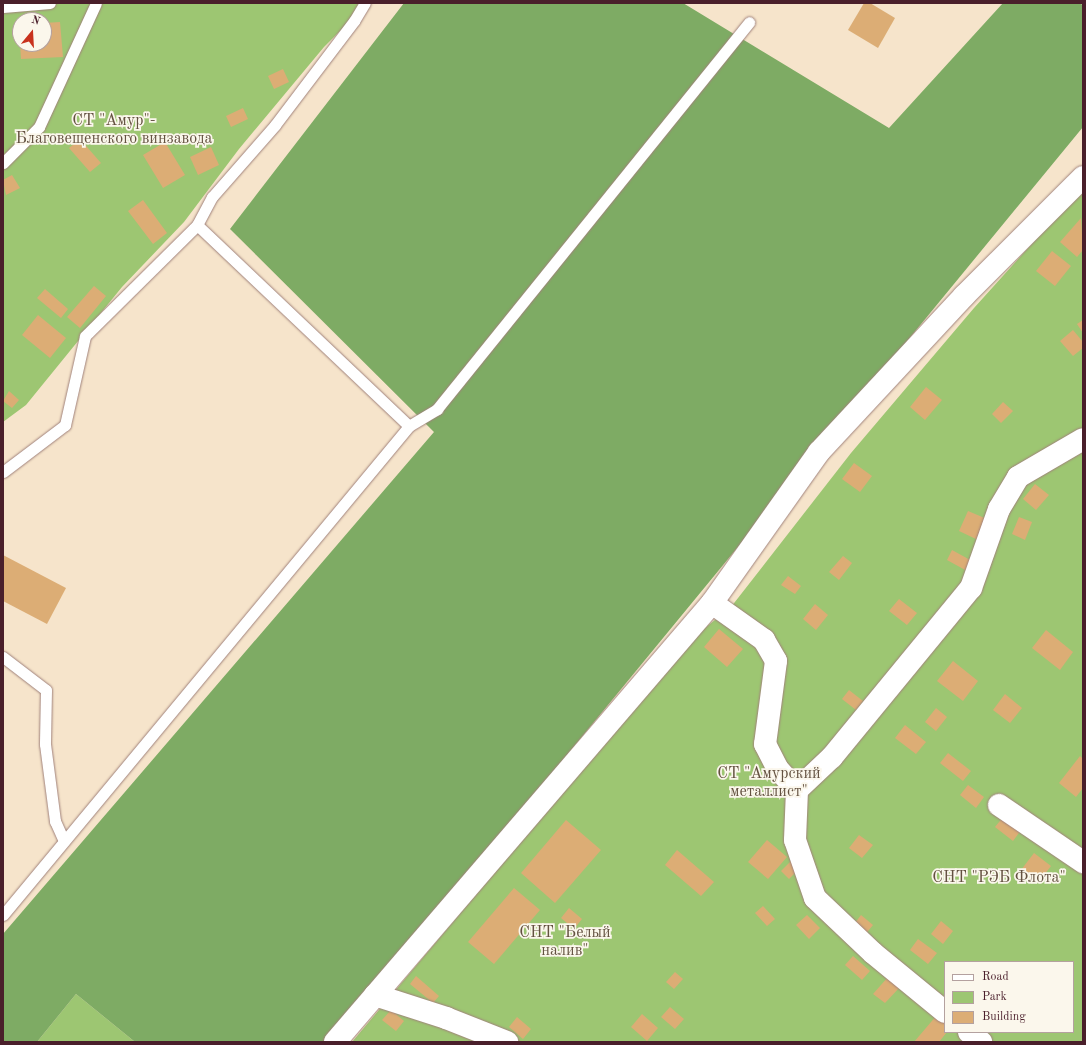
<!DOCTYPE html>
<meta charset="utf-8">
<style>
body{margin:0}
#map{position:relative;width:1086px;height:1045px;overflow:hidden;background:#f6e4cb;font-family:"Old Standard TT",serif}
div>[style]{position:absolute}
.green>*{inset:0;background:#9dc672}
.forest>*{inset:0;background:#7eab64}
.building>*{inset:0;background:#dcad75}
.roads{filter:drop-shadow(0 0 1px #a0827b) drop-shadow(0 0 1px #a0827b)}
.lane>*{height:11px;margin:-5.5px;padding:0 5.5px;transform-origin:5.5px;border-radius:5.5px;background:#fff}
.street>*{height:22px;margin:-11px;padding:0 11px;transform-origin:11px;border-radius:11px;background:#fff}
span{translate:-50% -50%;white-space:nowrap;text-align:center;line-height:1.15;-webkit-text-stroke:3.5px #fbf7ec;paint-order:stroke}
.park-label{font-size:16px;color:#635140}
.frame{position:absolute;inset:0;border:4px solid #4a1f2b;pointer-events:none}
.legend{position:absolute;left:944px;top:961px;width:130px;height:72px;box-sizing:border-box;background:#fbf7ec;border:1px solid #b4a19f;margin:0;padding:5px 7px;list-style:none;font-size:12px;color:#4a1f2b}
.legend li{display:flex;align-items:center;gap:8px;height:20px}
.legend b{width:20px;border:1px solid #b4a19f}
.north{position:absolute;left:12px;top:12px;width:40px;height:40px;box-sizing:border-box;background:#fbf7ec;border:1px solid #b4a19f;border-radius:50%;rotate:18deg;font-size:11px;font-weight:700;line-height:16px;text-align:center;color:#4a1f2b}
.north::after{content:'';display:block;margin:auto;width:14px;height:18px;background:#c8321e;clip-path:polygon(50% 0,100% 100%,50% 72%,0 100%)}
</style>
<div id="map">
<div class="green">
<div style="clip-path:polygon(evenodd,3px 3px,368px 3px,324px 47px,239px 149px,184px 222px,122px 287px,26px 405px,3px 422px,3px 3px,20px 20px,44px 20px,44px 44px,20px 44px,20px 20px)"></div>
<div style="clip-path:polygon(evenodd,1083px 187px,1083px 1042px,352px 1042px,690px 640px,731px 607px,851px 453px,974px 308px,1083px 187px,945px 962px,1073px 962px,1073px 1032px,945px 1032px,945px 962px)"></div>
<div style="clip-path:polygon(76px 994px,135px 1042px,37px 1042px)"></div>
</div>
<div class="forest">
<div style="clip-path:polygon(404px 3px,683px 3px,889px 128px,1003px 3px,1079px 3px,1083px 5px,1083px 127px,331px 1042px,135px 1042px,76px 994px,37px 1042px,3px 1042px,3px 934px,434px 432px,230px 229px)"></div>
</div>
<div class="building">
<div style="clip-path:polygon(864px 3px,870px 3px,895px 18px,878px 48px,848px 30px)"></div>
<div style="clip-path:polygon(60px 22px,63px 57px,21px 59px,20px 44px,44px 44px,44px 23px)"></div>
<div style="clip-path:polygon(283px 69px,289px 82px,274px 89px,268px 76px)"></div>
<div style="clip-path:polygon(243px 108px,248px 119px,231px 127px,226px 116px)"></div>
<div style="clip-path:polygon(80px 139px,101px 163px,90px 172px,69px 148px)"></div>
<div style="clip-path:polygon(165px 142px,185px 175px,163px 188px,143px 155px)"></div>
<div style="clip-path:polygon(211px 147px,219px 165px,198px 175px,190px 157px)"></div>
<div style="clip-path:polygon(12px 175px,20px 188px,6px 195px,3px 180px)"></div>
<div style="clip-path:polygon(143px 200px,167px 233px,153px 244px,128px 211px)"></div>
<div style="clip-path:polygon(1081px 218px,1083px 250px,1077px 257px,1060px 242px)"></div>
<div style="clip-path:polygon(1052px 251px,1071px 266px,1055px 286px,1036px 271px)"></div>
<div style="clip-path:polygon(94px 286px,106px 296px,80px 328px,67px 317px)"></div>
<div style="clip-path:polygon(45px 289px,68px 309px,61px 318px,37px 298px)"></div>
<div style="clip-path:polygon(38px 315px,66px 338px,50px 358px,22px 335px)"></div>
<div style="clip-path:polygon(1083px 320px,1083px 333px,1077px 324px)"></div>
<div style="clip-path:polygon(1073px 330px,1083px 342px,1083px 348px,1073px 356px,1060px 341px)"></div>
<div style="clip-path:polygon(926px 387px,942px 400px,925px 420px,910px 407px)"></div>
<div style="clip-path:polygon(9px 391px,19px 400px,12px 408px,3px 401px)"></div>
<div style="clip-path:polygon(1003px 402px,1013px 411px,1001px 423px,992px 414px)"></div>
<div style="clip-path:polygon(854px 463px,872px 476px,860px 492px,842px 479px)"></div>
<div style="clip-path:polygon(1035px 484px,1049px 495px,1036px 510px,1023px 499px)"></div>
<div style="clip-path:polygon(968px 511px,987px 519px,978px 540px,959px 531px)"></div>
<div style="clip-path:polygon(1019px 517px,1032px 522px,1025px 540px,1012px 534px)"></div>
<div style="clip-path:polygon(952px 550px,972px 561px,967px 571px,947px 560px)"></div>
<div style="clip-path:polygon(3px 555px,66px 588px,47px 624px,3px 601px)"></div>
<div style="clip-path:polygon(843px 556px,852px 563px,839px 580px,829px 572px)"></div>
<div style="clip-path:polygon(788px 576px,801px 586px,795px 594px,781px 585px)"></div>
<div style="clip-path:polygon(899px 599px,917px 613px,907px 625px,889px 611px)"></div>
<div style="clip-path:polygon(815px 604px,828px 615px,816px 630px,803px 619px)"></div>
<div style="clip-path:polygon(719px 629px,743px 649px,727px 667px,704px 647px)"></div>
<div style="clip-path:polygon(1046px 630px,1073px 652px,1060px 670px,1032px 648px)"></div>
<div style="clip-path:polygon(953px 661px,978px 681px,963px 701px,937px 681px)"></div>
<div style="clip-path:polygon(849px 690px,863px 701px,856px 710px,842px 699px)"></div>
<div style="clip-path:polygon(1005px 694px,1022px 708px,1010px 723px,993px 710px)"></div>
<div style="clip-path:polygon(936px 708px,947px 717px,936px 731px,925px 722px)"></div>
<div style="clip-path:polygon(905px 725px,926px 742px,916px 754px,895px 738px)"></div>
<div style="clip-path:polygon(948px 753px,971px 771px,963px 781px,940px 763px)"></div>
<div style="clip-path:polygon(1080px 756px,1083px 759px,1083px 788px,1076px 797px,1059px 783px)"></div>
<div style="clip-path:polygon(968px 785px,984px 797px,976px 808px,960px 795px)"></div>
<div style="clip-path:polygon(1004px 816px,1021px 830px,1013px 841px,995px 827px)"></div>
<div style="clip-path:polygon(566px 820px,601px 850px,555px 903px,521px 873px)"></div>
<div style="clip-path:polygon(859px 835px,873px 845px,862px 858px,849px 848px)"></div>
<div style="clip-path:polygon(767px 840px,787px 857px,768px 879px,748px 862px)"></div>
<div style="clip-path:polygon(677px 850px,714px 882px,701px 896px,665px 865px)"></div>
<div style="clip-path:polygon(1034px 853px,1051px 866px,1038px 883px,1021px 870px)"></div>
<div style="clip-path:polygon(794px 858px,802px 866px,789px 879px,781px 871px)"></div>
<div style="clip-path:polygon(514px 888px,540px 910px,494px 964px,468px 942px)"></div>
<div style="clip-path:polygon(763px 906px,775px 919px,767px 926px,755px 913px)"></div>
<div style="clip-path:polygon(569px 908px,582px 919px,574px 929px,561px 918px)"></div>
<div style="clip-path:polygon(807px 915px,820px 928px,809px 939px,796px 925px)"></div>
<div style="clip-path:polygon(861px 915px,873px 925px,864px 936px,852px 927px)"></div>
<div style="clip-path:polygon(941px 921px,953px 931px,943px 944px,931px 934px)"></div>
<div style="clip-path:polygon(918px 939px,937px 953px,928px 964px,910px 950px)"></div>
<div style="clip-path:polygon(853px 956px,870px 971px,862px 980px,845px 965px)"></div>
<div style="clip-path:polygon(675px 972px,683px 979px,674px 989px,666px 982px)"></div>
<div style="clip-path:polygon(416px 976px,439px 996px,433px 1003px,410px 984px)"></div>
<div style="clip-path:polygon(888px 977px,900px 987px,885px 1003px,873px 994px)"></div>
<div style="clip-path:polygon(670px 1007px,684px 1019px,675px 1029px,661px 1017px)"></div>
<div style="clip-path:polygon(391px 1010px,404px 1021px,396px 1031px,382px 1020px)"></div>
<div style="clip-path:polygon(642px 1014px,658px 1028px,647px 1041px,631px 1027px)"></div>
<div style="clip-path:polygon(937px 1015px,945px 1022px,945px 1032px,947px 1032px,939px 1042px,914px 1042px)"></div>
<div style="clip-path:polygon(517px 1017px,531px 1029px,523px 1039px,509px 1027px)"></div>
</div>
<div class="roads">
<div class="lane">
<div style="left:3px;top:7px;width:47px;rotate:-4.9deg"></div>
<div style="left:3px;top:163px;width:51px;rotate:-45deg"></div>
<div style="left:39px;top:127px;width:136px;rotate:-65.3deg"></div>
<div style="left:409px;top:426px;width:33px;rotate:-31deg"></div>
<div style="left:437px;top:409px;width:497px;rotate:-51.1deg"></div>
<div style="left:3px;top:472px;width:78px;rotate:-37.2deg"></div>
<div style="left:65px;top:425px;width:91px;rotate:-77.3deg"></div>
<div style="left:85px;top:336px;width:158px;rotate:-44.7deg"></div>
<div style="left:3px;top:657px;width:54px;rotate:37.5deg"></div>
<div style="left:46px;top:690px;width:54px;rotate:91.1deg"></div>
<div style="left:45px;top:744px;width:78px;rotate:82.6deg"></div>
<div style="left:55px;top:821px;width:22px;rotate:66deg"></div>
<div style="left:3px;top:915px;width:636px;rotate:-50.3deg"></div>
<div style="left:409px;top:426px;width:292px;rotate:-136.5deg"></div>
<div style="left:197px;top:225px;width:32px;rotate:-62deg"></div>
<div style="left:212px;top:197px;width:96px;rotate:-48.8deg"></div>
<div style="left:275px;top:125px;width:131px;rotate:-52.8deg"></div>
<div style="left:354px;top:21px;width:21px;rotate:-59deg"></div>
</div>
<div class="street">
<div style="left:712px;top:603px;width:64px;rotate:35.4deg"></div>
<div style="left:764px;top:640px;width:24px;rotate:60deg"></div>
<div style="left:776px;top:661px;width:84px;rotate:97.5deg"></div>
<div style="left:765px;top:744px;width:27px;rotate:63deg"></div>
<div style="left:777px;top:768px;width:30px;rotate:48deg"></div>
<div style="left:797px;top:790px;width:50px;rotate:92.3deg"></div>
<div style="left:795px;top:840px;width:61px;rotate:71deg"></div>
<div style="left:815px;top:898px;width:80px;rotate:43.5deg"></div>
<div style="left:873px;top:953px;width:93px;rotate:39.3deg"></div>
<div style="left:797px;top:790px;width:48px;rotate:-43.3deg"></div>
<div style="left:832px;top:757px;width:219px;rotate:-50.6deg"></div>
<div style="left:971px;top:588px;width:84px;rotate:-70.5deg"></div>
<div style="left:999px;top:509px;width:37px;rotate:-59deg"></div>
<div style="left:1018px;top:477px;width:75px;rotate:-30.3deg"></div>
<div style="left:999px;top:805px;width:102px;rotate:34.2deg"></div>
<div style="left:375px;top:995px;width:75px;rotate:17.9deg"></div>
<div style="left:446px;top:1018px;width:66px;rotate:21.5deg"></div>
<div style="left:969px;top:1032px;width:16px;rotate:40deg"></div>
<div style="left:335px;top:1042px;width:579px;rotate:-49.35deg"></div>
<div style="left:712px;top:603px;width:185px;rotate:-54.7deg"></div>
<div style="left:819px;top:452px;width:213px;rotate:-47.1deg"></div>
<div style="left:964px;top:296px;width:168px;rotate:-45deg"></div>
</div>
</div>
<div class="park-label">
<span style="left:114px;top:130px">СТ "Амур"-<br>Благовещенского винзавода</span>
<span style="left:769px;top:783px">СТ "Амурский<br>металлист"</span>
<span style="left:999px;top:878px">СНТ "РЭБ Флота"</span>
<span style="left:565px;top:942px">СНТ "Белый<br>налив"</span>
</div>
<div class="frame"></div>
<ul class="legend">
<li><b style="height:5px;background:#fff"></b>Road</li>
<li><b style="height:11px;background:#9dc672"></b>Park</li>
<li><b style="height:11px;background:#dcad75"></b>Building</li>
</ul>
<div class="north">N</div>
</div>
